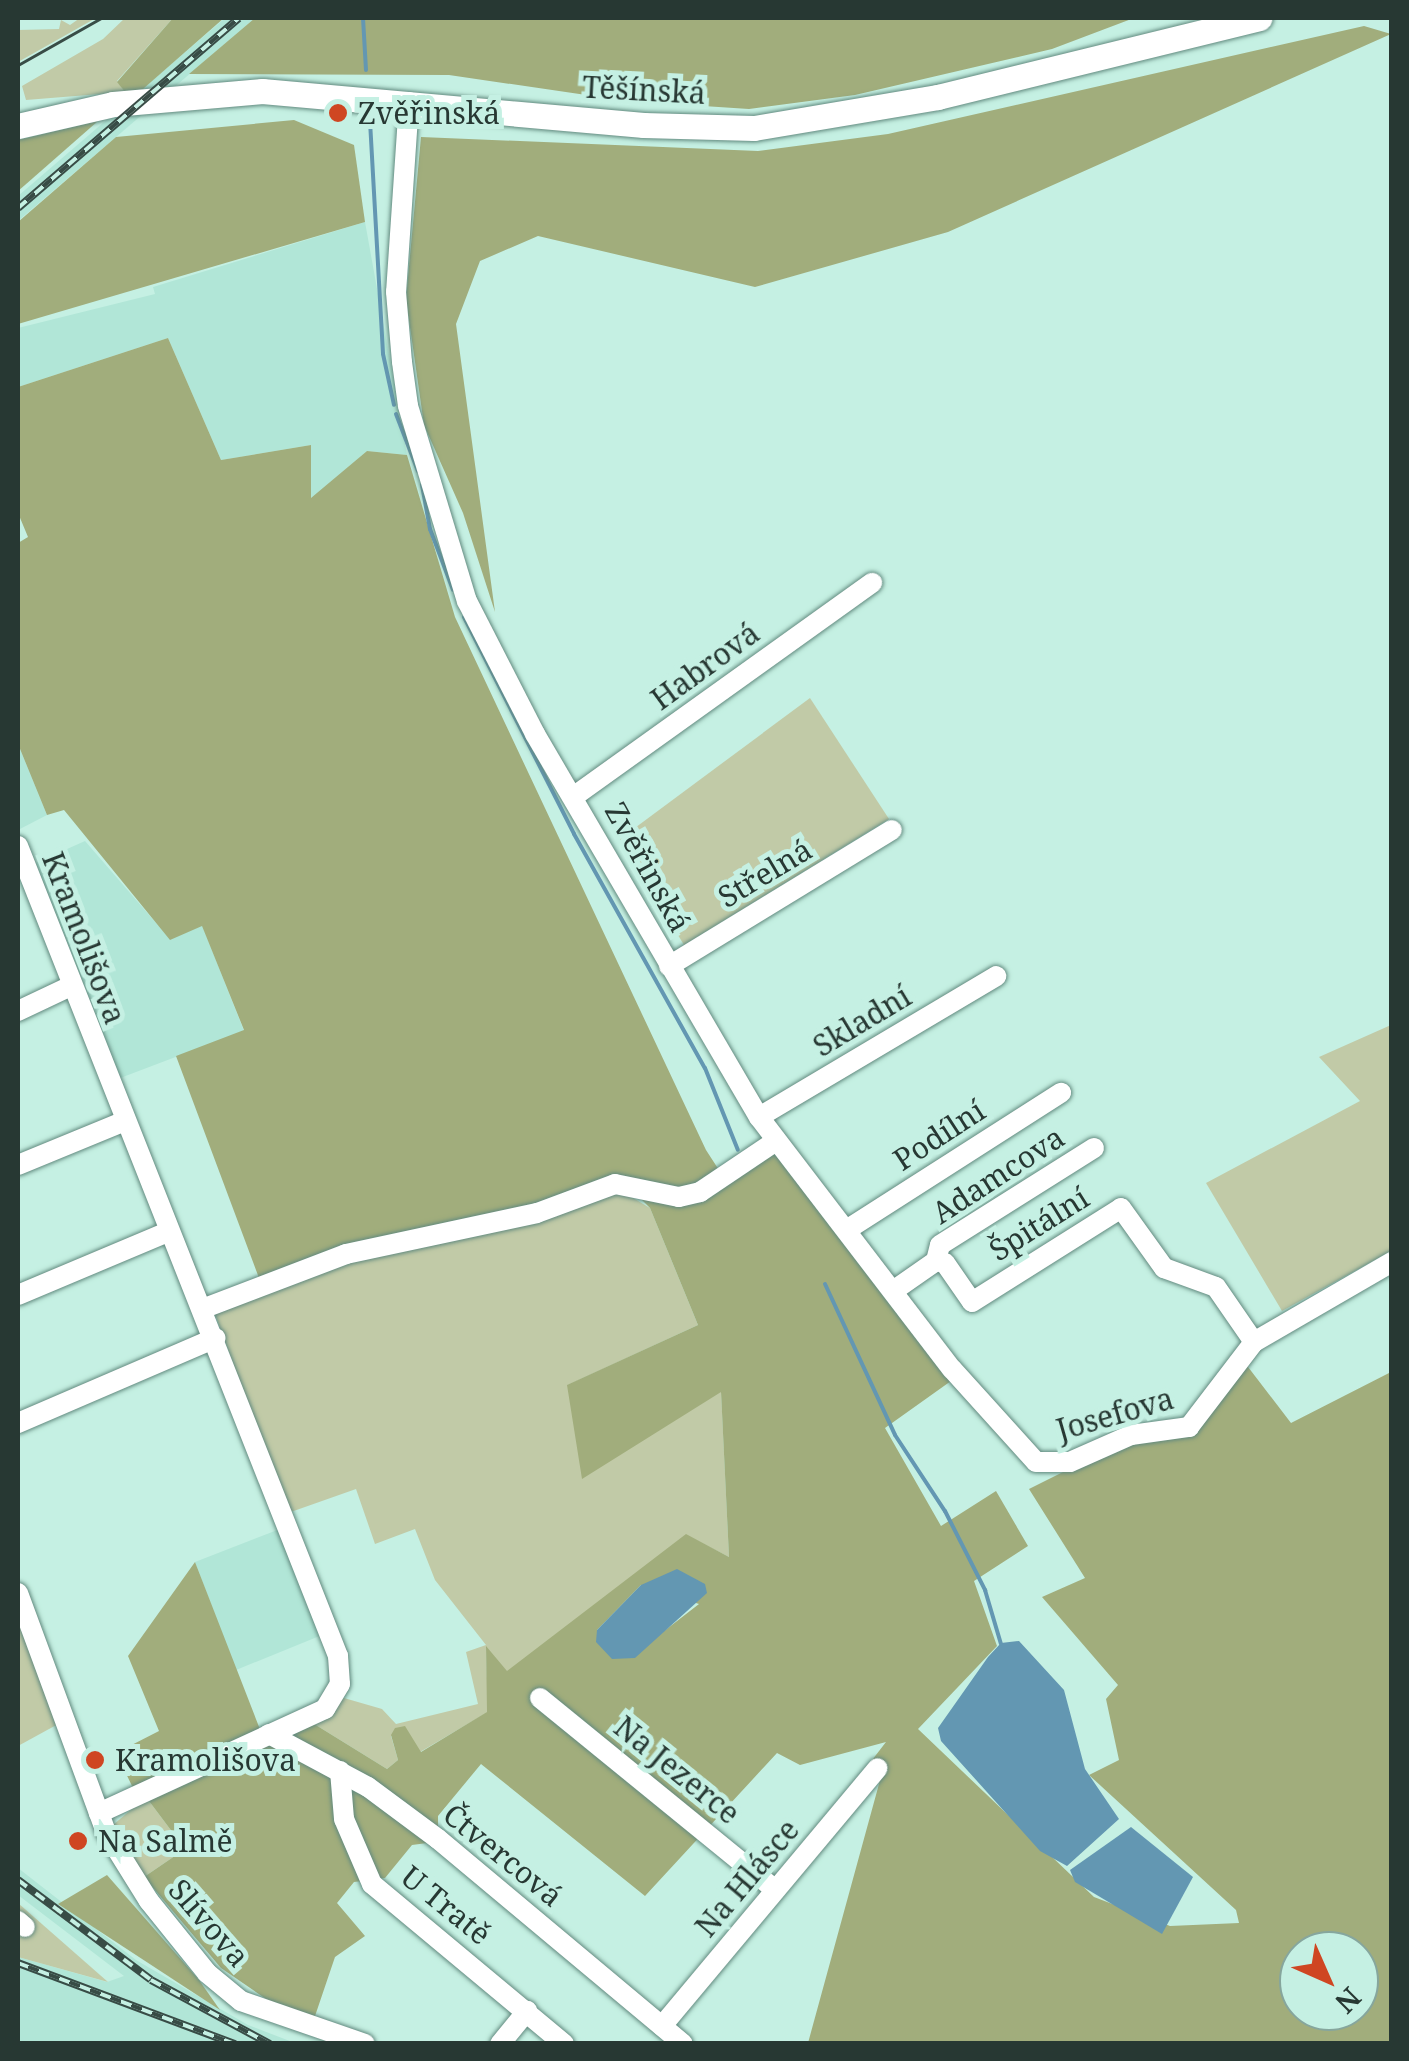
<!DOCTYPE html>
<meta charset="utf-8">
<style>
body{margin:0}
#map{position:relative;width:1409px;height:2061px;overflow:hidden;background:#c5f0e3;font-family:"Noto Serif",serif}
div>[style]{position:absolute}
.built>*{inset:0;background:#b1e6d7}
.green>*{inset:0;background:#c1caa7}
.forest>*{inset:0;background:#a1ad7c}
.water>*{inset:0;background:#6397b2}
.stream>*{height:4px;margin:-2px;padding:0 2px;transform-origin:2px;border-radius:2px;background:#6397b2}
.roads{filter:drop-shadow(0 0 2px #628a7f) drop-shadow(0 0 2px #628a7f)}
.minor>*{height:20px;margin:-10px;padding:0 10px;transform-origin:10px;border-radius:10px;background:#fff}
.major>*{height:25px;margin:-12.5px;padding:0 12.5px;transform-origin:12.5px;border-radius:12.5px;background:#fff}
.tram>*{height:2.5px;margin:-1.25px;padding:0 1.25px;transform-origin:1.25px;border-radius:1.25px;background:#384c46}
.rail>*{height:8px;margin-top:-4px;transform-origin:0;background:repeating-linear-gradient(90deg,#c5f0e3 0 11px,#384c46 0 22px);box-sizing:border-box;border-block:2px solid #384c46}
.dots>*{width:28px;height:28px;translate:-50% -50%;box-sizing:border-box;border:5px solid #c5f0e3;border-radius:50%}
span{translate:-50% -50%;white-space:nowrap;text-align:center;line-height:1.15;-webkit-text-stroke:10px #c5f0e3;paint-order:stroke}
.street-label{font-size:30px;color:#273833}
.poi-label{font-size:30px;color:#273833}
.left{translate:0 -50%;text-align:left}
.frame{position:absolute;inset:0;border:20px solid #273833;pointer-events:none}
.north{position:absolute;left:1279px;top:1931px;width:100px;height:100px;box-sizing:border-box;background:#c5f0e3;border:2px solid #86a69d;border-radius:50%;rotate:135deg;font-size:28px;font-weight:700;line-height:40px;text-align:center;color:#273833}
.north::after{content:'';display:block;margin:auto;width:35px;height:45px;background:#cf4622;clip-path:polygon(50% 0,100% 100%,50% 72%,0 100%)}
</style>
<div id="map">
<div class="built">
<div style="clip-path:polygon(225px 18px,255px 18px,18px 221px,18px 196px)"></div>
<div style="clip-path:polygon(365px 222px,407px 455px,367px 451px,311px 499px,311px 445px,221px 460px,168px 338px,18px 387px,18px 328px,155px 294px,153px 287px)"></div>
<div style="clip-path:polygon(18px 744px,47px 815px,18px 830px)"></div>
<div style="clip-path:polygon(85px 841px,170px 939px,202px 925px,244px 1031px,115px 1080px,29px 866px)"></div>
<div style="clip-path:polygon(280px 1529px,322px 1635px,236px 1670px,195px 1562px)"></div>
<div style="clip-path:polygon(18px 1868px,136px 1960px,248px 2025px,295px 2043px,18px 2043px,18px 1957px,107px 1982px,124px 1976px,18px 1895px)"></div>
</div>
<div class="green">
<div style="clip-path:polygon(80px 18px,96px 18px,18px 62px,18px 30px,59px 29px,61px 20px,70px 25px)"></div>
<div style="clip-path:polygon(125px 18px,173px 18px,117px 81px,125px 92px,26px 100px,22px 86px,103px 39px)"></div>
<div style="clip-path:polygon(810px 698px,889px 819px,684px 945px,620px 839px)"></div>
<div style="clip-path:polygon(1391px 1025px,1391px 1251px,1282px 1311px,1206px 1183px,1360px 1101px,1319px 1057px)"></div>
<div style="clip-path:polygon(618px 1189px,650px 1208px,698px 1325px,568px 1385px,658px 1430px,721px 1391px,729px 1557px,686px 1535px,507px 1672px,486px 1647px,488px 1712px,420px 1752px,405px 1727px,391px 1736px,398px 1760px,387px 1769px,311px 1722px,344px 1698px,382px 1709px,396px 1724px,478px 1704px,466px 1652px,486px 1645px,435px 1580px,415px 1529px,375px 1544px,356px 1489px,288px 1513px,215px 1314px,346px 1262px)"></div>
<div style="clip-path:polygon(18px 1617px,60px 1723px,18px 1746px)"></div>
<div style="clip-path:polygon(146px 1797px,185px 1849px,144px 1877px,113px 1825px)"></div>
<div style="clip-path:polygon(18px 1903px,108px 1982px,18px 1957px)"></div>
</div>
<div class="forest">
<div style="clip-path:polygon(173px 18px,224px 18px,143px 89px,125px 92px,117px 82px)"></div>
<div style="clip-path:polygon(255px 18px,1134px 18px,1052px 49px,855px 95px,749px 109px,627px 101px,449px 75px,189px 74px)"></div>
<div style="clip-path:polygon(1364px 26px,1391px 34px,948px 232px,755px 287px,538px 236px,480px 261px,456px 324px,495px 612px,463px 513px,424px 425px,406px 299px,421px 137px,758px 151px,888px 134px)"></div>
<div style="clip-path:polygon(294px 120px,354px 145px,365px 222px,18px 324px,18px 222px,116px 137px)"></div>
<div style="clip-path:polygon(98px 121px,25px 185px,18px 191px,18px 140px)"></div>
<div style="clip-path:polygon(evenodd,168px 338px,221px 460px,311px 445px,311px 498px,367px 451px,407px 455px,455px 617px,706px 1150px,728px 1184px,774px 1153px,951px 1381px,885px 1428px,941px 1526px,996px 1491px,1028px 1546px,974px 1581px,997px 1646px,918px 1729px,1094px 1897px,1170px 1926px,1239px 1923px,1236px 1910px,1089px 1775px,1119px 1760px,1106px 1699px,1118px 1685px,1042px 1597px,1085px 1578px,1029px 1489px,1129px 1439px,1197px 1429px,1245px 1363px,1291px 1423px,1391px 1372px,1391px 2043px,808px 2043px,882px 1773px,869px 1764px,886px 1742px,800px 1765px,777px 1753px,645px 1896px,481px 1764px,438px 1816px,438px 1829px,427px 1843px,412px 1845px,385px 1878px,354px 1882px,337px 1903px,365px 1936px,335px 1957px,314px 2019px,269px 2001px,221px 1968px,144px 1877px,185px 1849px,146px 1797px,311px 1722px,387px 1769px,398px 1760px,391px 1735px,395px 1728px,405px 1726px,421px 1752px,487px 1712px,486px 1646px,507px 1671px,686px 1534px,729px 1557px,721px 1392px,582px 1479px,567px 1385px,698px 1325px,650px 1208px,617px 1175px,506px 1215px,259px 1278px,176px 1056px,244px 1030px,202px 926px,170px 940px,64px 810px,47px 815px,18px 744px,18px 543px,28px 537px,18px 513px,18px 387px,168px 338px,641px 1585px,699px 1604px,659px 1635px,597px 1630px,641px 1585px,168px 338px,1299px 1951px,1359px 1951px,1359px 2011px,1299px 2011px,1299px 1951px)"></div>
<div style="clip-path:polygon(195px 1562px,261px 1732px,134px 1790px,116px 1753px,159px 1731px,128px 1656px)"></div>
<div style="clip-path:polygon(107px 1875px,199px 1980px,220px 2010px,58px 1904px)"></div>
</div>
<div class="water">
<div style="clip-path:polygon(677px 1569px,705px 1584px,707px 1593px,635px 1658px,612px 1659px,596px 1642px,597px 1630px,641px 1585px)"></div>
<div style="clip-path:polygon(1019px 1641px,1064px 1690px,1085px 1769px,1119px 1819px,1067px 1866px,1040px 1851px,941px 1741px,938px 1728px,988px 1657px,1001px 1643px)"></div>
<div style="clip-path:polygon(1131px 1827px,1193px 1877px,1162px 1934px,1075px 1882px,1070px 1870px)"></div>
</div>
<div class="stream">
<div style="left:363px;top:18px;width:52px;rotate:86.7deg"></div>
<div style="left:370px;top:121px;width:233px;rotate:86.8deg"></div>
<div style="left:383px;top:354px;width:52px;rotate:77.8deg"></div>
<div style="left:396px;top:414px;width:61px;rotate:68.9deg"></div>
<div style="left:422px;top:485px;width:45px;rotate:79.7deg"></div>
<div style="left:430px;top:529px;width:65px;rotate:69.3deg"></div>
<div style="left:464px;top:617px;width:243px;rotate:63.1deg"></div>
<div style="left:574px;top:834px;width:268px;rotate:60.8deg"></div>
<div style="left:705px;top:1068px;width:88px;rotate:68.1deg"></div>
<div style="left:825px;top:1284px;width:166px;rotate:65.1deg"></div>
<div style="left:895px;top:1435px;width:91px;rotate:56.7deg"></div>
<div style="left:945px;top:1511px;width:89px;rotate:63.1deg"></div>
<div style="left:985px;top:1590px;width:56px;rotate:73.5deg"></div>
</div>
<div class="roads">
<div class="minor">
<div style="left:409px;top:102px;width:190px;rotate:93.9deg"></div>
<div style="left:396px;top:292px;width:70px;rotate:85.1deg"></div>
<div style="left:402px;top:362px;width:44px;rotate:82.2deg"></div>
<div style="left:408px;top:406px;width:204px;rotate:73.2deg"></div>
<div style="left:467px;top:601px;width:149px;rotate:62.9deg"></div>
<div style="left:535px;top:734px;width:444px;rotate:59.7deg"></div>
<div style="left:759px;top:1117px;width:317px;rotate:52.6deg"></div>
<div style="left:952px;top:1369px;width:125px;rotate:47.9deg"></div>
<div style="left:1036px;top:1462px;width:34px"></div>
<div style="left:1070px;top:1462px;width:67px;rotate:-23.9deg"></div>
<div style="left:1131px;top:1435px;width:59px;rotate:-7.9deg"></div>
<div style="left:1189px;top:1427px;width:107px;rotate:-52.6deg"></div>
<div style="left:1254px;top:1342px;width:160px;rotate:-30.1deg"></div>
<div style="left:573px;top:797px;width:368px;rotate:-35.6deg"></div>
<div style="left:18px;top:846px;width:871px;rotate:68.44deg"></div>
<div style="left:338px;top:1656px;width:28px;rotate:86deg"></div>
<div style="left:340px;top:1684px;width:29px;rotate:121deg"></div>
<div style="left:325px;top:1709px;width:249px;rotate:155.3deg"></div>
<div style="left:669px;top:966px;width:261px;rotate:-31.4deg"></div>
<div style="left:18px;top:1011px;width:59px;rotate:-25.3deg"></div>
<div style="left:759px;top:1117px;width:276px;rotate:-30.7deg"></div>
<div style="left:18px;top:1165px;width:113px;rotate:-22.3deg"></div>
<div style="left:848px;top:1229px;width:253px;rotate:-32.6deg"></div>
<div style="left:936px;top:1261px;width:9px;rotate:13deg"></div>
<div style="left:945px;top:1263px;width:47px;rotate:55.3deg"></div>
<div style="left:972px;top:1302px;width:176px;rotate:-32.2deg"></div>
<div style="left:1121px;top:1208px;width:74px;rotate:54.4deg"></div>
<div style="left:1164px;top:1268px;width:55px;rotate:20.1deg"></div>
<div style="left:1216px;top:1287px;width:67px;rotate:55.4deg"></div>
<div style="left:893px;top:1291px;width:52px;rotate:-34.9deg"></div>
<div style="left:936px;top:1261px;width:16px;rotate:-76deg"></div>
<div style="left:940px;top:1245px;width:182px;rotate:-32.2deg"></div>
<div style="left:18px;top:1295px;width:163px;rotate:-22.8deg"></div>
<div style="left:202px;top:1309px;width:154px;rotate:-20.9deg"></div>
<div style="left:346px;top:1254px;width:195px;rotate:-12.1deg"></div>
<div style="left:537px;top:1213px;width:83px;rotate:-20.4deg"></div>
<div style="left:615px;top:1184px;width:65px;rotate:11.5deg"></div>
<div style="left:679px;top:1197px;width:22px;rotate:-13deg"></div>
<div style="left:700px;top:1192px;width:92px;rotate:-33.9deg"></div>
<div style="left:18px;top:1423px;width:215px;rotate:-23.3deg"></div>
<div style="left:18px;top:1593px;width:255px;rotate:69.8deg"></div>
<div style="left:106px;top:1832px;width:81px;rotate:58.1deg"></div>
<div style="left:149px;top:1901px;width:92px;rotate:51.1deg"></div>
<div style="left:207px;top:1973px;width:44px;rotate:39.5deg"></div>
<div style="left:241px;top:2001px;width:131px;rotate:19.1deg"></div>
<div style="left:540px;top:1698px;width:303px;rotate:39.2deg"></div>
<div style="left:269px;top:1734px;width:112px;rotate:28.2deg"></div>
<div style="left:368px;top:1787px;width:87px;rotate:36.6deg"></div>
<div style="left:438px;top:1839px;width:319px;rotate:39.9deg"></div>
<div style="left:340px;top:1771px;width:48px;rotate:85.2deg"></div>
<div style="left:344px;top:1819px;width:71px;rotate:66.7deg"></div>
<div style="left:372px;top:1884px;width:250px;rotate:39.8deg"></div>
<div style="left:18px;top:1921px;width:9px;rotate:41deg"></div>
<div style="left:662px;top:2026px;width:336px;rotate:-50.1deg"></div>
<div style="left:500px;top:2044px;width:43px;rotate:-50.7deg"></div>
</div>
<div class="major">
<div style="left:18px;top:126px;width:98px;rotate:-13deg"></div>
<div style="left:113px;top:104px;width:150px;rotate:-5deg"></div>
<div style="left:262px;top:91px;width:383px;rotate:5.1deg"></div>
<div style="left:643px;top:125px;width:111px;rotate:1.5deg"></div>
<div style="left:754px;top:128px;width:187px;rotate:-9.6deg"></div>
<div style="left:938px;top:97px;width:331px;rotate:-13.8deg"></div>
</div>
</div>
<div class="tram">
<div style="left:18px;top:65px;width:95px;rotate:-29.5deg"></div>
</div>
<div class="rail">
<div style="left:18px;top:208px;width:291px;rotate:-40.7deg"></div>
<div style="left:18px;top:1880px;width:166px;rotate:36.9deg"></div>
<div style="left:151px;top:1980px;width:135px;rotate:28.3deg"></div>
<div style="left:18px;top:1963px;width:232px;rotate:20.5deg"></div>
</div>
<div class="dots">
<div style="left:338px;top:113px;background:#cf4622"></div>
<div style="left:95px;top:1760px;background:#cf4622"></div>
<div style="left:78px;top:1841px;background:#cf4622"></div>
</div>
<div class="street-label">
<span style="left:644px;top:90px;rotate:3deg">Těšínská</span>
<span style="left:705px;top:666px;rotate:-36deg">Habrová</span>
<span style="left:648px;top:867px;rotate:61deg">Zvěřinská</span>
<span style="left:765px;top:873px;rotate:-31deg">Střelná</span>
<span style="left:84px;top:938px;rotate:69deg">Kramolišova</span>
<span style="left:862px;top:1021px;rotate:-31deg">Skladní</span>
<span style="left:939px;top:1135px;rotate:-33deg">Podílní</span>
<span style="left:998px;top:1175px;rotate:-33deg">Adamcova</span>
<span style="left:1039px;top:1224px;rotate:-32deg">Špitální</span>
<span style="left:1115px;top:1414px;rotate:-16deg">Josefova</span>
<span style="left:677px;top:1770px;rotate:39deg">Na Jezerce</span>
<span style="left:503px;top:1855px;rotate:39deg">Čtvercová</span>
<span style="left:747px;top:1878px;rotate:-50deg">Na Hlásce</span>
<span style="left:446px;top:1905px;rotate:39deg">U Tratě</span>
<span style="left:209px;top:1923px;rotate:49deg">Slívova</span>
</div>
<div class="poi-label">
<span class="left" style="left:358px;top:113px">Zvěřinská</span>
<span class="left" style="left:115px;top:1760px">Kramolišova</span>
<span class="left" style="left:98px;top:1841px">Na Salmě</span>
</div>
<div class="frame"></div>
<div class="north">N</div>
</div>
